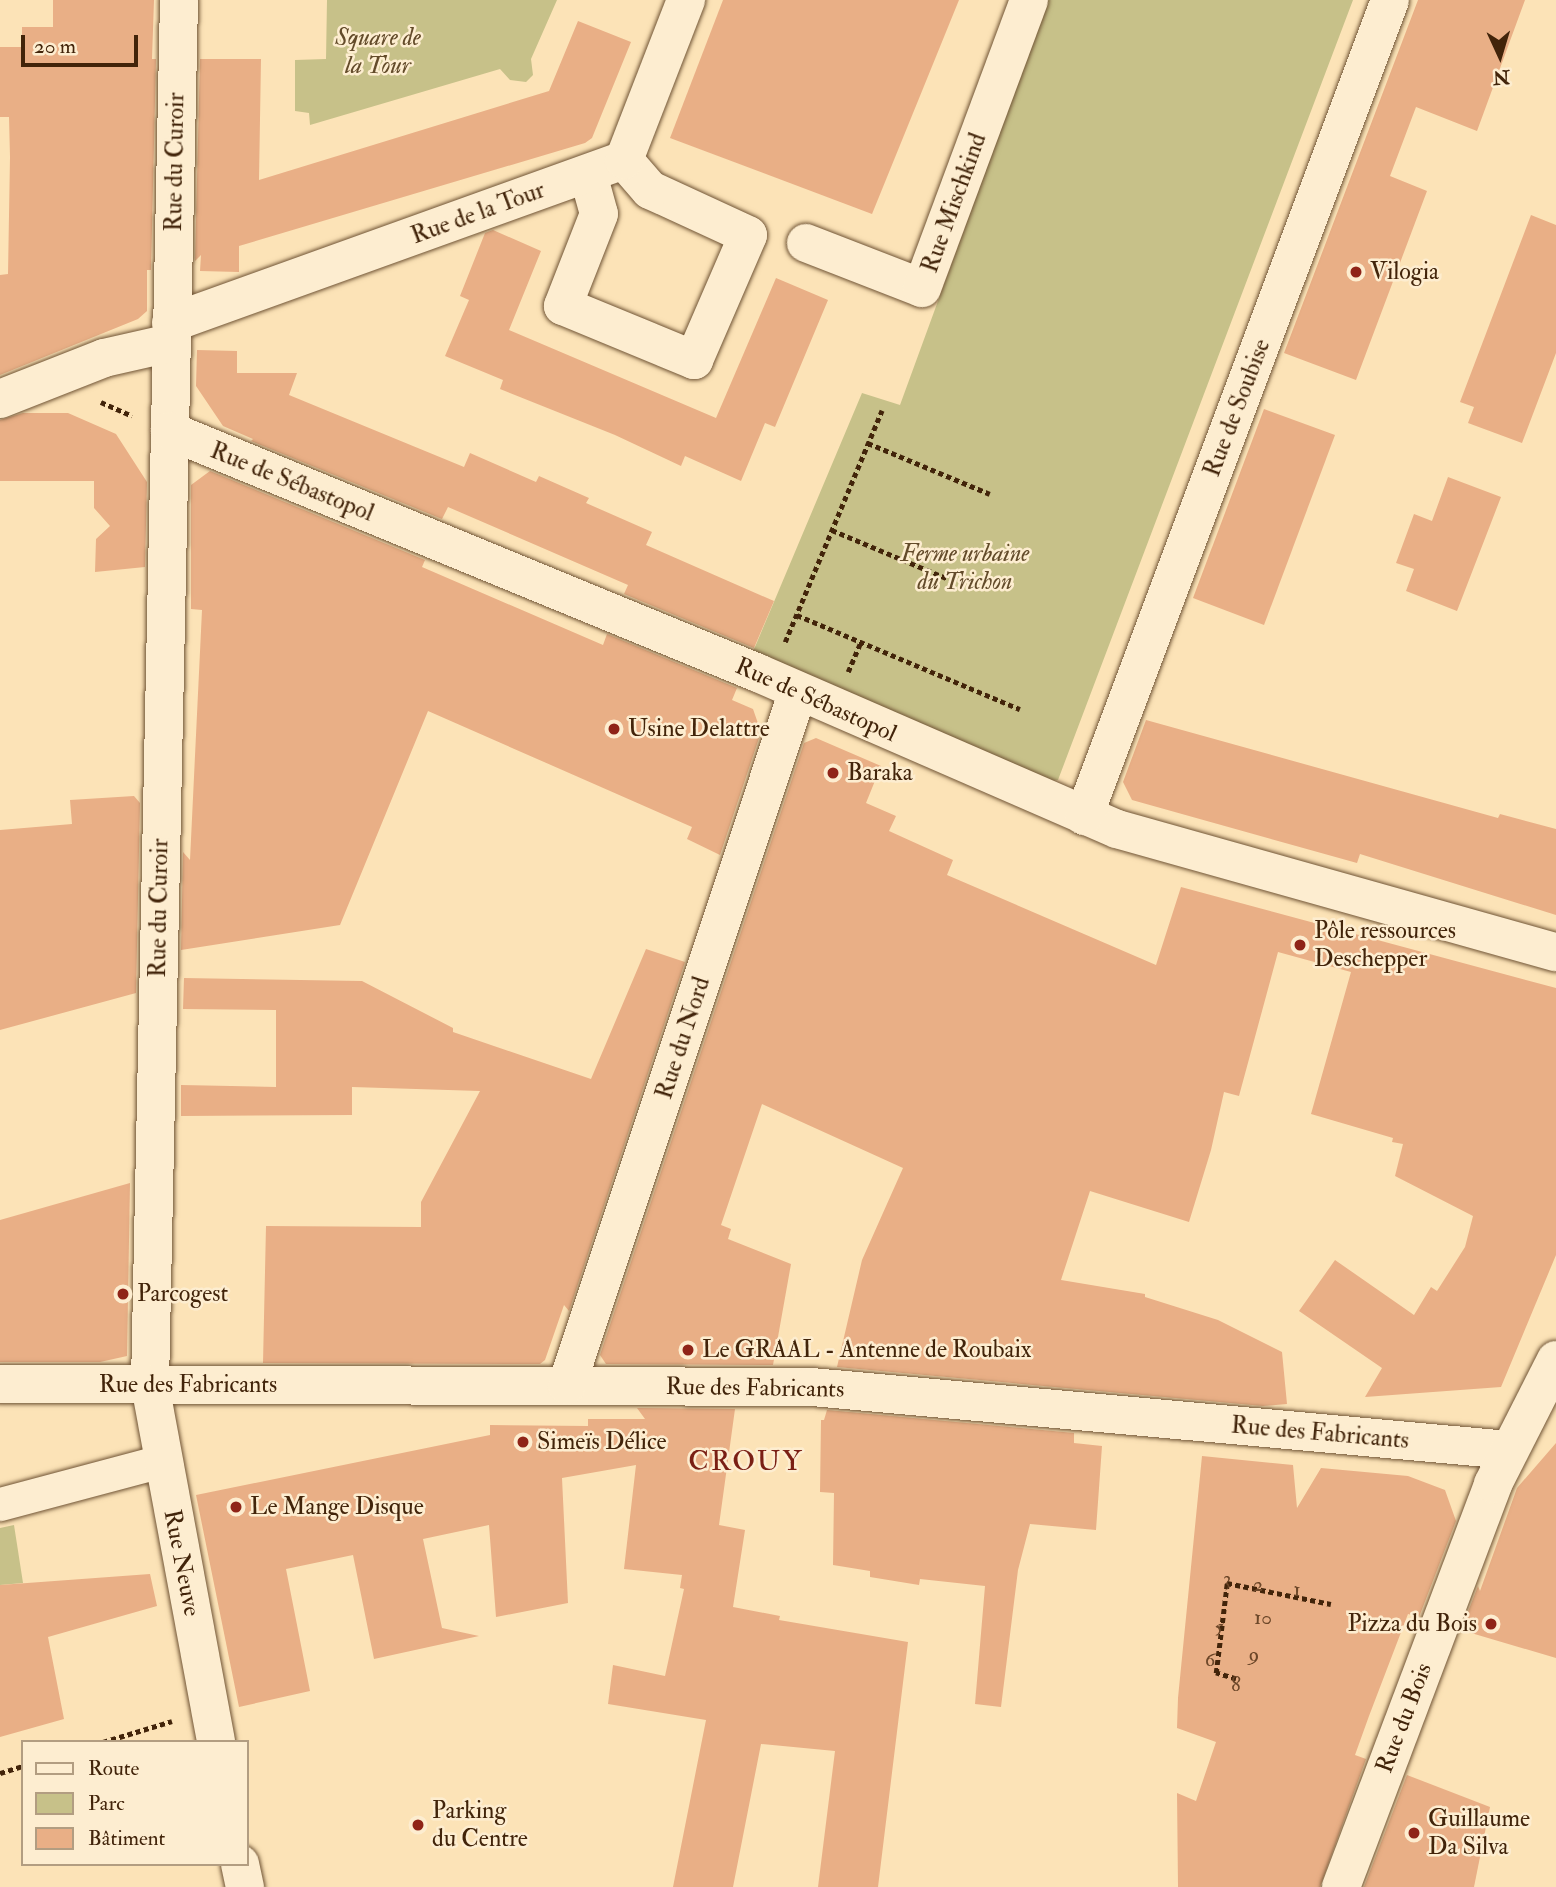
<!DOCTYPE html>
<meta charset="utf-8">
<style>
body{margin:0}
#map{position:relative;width:1556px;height:1887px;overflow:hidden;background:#fce3b7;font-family:"IM FELL Double Pica",serif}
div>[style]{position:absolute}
.green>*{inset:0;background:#c7c189}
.building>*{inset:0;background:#e9af86}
.path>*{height:4.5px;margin-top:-2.25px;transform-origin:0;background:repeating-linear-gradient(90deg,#42240a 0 5px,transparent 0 8.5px)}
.roads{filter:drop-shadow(0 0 2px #705435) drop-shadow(0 0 2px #705435)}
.pedestrian>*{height:33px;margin:-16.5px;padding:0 16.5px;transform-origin:16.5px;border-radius:16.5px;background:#fdedd0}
.minor>*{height:38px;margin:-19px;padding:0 19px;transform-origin:19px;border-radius:19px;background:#fdedd0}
.dots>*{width:19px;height:19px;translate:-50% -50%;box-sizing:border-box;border:4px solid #fdedd0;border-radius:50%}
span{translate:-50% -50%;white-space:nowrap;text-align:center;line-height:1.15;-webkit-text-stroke:5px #fdedd0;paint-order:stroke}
.number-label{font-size:21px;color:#6c4729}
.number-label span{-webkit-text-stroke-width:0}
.park-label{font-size:24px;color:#634b2a;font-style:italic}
.street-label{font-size:24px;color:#42240a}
.poi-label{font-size:24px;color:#42240a}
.left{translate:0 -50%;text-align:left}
.right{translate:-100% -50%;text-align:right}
.quarter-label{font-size:28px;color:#7a1f14;letter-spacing:2px}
.legend{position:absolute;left:21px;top:1740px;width:228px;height:126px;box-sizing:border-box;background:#fdedd0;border:2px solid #b29d81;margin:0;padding:9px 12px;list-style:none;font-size:21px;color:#42240a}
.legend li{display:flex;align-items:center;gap:14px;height:35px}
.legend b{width:35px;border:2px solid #b29d81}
.north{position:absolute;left:1465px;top:21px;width:70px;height:70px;-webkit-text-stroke:5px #fdedd0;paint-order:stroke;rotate:176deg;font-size:19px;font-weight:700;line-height:28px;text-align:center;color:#42240a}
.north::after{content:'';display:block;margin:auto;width:24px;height:32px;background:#42240a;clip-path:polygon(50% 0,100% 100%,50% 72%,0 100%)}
.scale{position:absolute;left:21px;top:35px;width:117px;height:32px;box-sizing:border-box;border:4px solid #42240a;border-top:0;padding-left:9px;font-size:21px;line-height:24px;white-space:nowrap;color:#42240a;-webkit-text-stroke:5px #fdedd0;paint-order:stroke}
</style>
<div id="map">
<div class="green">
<div style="clip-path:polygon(327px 0,557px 0,531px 59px,533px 75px,526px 82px,510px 80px,500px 69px,310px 125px,309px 113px,295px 111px,295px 60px,326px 59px)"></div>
<div style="clip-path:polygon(1048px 0,1353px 0,1058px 780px,1046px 782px,752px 654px,862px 393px,900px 405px)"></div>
<div style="clip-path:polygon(14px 1525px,23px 1583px,0 1585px,0 1528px)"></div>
</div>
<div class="building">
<div style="clip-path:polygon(53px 0,154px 0,152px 59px,156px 59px,151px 270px,147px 270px,147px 311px,138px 319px,0 375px,0 275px,8px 274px,10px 157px,9px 117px,0 117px,0 47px,22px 47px,22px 27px,53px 27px)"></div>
<div style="clip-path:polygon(723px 0,959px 0,872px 214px,670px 138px)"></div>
<div style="clip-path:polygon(1418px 0,1525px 0,1477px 131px,1416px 107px,1390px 176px,1427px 191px,1356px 380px,1284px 353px)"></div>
<div style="clip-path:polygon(578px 21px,631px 42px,592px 138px,585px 143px,239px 246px,239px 272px,200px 271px,201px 255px,195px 261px,200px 59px,261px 59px,259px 180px,549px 91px)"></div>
<div style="clip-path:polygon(1531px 215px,1556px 225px,1556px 353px,1522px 443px,1468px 423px,1474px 407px,1460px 402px)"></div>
<div style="clip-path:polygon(493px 230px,541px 251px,509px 330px,716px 418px,776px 278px,828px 300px,775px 427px,765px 423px,741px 481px,685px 456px,681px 466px,615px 435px,500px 389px,503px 380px,445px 356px,469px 300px,460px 296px,485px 233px)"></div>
<div style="clip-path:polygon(197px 350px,237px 351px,237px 373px,297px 373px,289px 395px,464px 467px,470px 453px,536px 482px,539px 476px,589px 498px,586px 503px,652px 532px,646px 545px,774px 601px,754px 648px,624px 594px,628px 585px,448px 507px,442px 519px,251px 441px,253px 439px,223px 426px,196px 386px)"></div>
<div style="clip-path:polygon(1264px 409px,1335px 435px,1264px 625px,1193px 598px)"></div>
<div style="clip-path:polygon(23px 413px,68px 413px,116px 434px,147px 482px,145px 567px,95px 572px,96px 539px,110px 526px,94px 508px,94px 481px,0 481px,0 420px)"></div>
<div style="clip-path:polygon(210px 471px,425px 560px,422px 567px,603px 645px,607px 634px,737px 688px,732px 700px,753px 709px,761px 732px,720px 855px,687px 839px,692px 827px,428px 711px,340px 925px,181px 950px,183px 852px,190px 860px,202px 610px,191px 609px,191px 485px)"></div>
<div style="clip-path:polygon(1448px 477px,1501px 497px,1457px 611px,1406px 591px,1414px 569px,1396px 563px,1414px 514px,1432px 521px)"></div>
<div style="clip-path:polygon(1146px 720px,1498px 818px,1500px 814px,1556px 829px,1556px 915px,1360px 854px,1357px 863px,1132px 800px,1123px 782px)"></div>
<div style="clip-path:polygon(816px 738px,881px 766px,866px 803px,896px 816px,889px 831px,953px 860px,947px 875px,1156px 965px,1181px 887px,1556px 988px,1556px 1255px,1501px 1387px,1365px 1397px,1382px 1368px,1299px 1311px,1335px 1260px,1414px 1315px,1431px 1287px,1437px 1291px,1465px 1247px,1473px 1216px,1395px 1176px,1403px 1144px,1392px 1142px,1393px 1138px,1311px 1114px,1351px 972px,1278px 952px,1239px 1096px,1224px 1092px,1211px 1150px,1189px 1222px,1090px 1191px,1061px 1280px,1145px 1294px,1145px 1297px,1218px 1320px,1282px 1352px,1287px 1404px,1263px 1406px,837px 1367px,862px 1260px,903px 1168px,762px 1104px,721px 1225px,731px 1229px,728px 1239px,791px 1264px,773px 1365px,606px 1364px,600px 1355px,804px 743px)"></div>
<div style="clip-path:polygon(134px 796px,140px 803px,136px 993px,0 1030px,0 830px,72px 824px,70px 800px)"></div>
<div style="clip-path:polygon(646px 949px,685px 962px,569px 1311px,564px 1305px,545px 1360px,540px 1364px,263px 1363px,266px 1226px,421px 1227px,421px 1202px,480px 1091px,352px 1087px,352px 1115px,181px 1116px,181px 1085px,276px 1087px,276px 1010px,183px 1009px,184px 978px,362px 981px,453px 1028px,453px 1032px,591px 1079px)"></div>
<div style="clip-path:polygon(130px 1183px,127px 1356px,100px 1362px,0 1362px,0 1220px)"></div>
<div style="clip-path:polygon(637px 1408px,735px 1409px,719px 1525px,745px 1530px,733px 1607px,780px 1616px,779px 1620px,908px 1642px,878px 1887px,818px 1887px,835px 1751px,761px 1744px,733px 1887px,673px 1887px,706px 1720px,608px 1704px,613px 1665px,665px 1676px,684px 1589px,680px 1588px,682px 1575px,624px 1569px,636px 1465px,562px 1478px,568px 1603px,496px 1617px,489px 1525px,423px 1539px,442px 1628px,479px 1636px,374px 1659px,353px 1555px,286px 1569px,310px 1691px,239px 1707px,196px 1495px,490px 1435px,490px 1425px,588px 1426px,588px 1419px,645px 1419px)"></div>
<div style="clip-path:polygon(827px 1410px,1074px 1433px,1074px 1443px,1102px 1446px,1096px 1530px,1030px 1524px,1018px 1570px,1001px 1707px,975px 1704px,985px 1586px,920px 1579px,919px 1585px,870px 1577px,870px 1571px,833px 1565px,834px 1493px,820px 1492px,821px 1420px,824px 1420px)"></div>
<div style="clip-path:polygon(1556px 1443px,1556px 1658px,1461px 1630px,1478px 1586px,1480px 1591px,1517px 1488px)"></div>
<div style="clip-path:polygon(1202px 1456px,1293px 1465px,1297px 1508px,1321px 1468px,1408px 1476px,1445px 1490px,1456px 1521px,1419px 1617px,1408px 1614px,1369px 1716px,1355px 1755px,1366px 1759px,1320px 1887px,1178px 1887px,1177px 1793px,1196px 1801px,1216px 1742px,1177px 1728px,1178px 1698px)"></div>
<div style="clip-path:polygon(150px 1574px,157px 1606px,48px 1637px,64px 1719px,0 1737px,0 1585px)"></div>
<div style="clip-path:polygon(1407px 1775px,1490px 1807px,1474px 1887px,1364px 1887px)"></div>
</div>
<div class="path">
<div style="left:101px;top:402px;width:34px;rotate:24deg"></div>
<div style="left:868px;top:443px;width:132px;rotate:22.7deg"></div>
<div style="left:832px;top:530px;width:129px;rotate:22.8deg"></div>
<div style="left:797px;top:615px;width:242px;rotate:22.9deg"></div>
<div style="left:785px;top:642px;width:251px;rotate:-67.3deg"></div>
<div style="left:848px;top:672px;width:33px;rotate:-67deg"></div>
<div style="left:1236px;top:1679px;width:21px;rotate:-163deg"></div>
<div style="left:1216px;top:1673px;width:91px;rotate:-83deg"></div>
<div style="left:1227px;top:1583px;width:106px;rotate:11.4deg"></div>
<div style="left:103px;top:1742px;width:72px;rotate:-16.9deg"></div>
<div style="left:0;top:1773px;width:24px;rotate:-17deg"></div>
</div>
<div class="roads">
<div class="pedestrian">
<div style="left:0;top:1504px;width:168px;rotate:-14.9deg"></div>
</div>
<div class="minor">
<div style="left:179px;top:0;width:1385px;rotate:91.2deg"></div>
<div style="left:150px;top:1385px;width:363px;rotate:79.5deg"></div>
<div style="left:588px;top:174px;width:41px;rotate:74.6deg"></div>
<div style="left:599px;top:214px;width:99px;rotate:111.4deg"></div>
<div style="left:563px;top:306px;width:142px;rotate:22.4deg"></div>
<div style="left:694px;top:360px;width:136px;rotate:-66.6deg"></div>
<div style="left:748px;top:235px;width:108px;rotate:-155.3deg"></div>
<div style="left:650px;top:190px;width:40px;rotate:-131deg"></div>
<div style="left:806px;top:243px;width:124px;rotate:21.2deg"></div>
<div style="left:922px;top:288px;width:307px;rotate:-69.6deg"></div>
<div style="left:171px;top:323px;width:481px;rotate:-19.8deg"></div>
<div style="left:624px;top:160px;width:172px;rotate:-68.8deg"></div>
<div style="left:0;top:399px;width:112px;rotate:-21.5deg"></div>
<div style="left:104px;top:358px;width:68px;rotate:-12.8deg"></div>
<div style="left:170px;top:431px;width:636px;rotate:22.37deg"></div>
<div style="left:758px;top:673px;width:391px;rotate:23.5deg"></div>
<div style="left:1117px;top:829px;width:456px;rotate:15.7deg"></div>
<div style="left:1084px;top:816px;width:871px;rotate:-69.44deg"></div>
<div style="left:0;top:1384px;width:812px;rotate:0.21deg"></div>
<div style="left:812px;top:1387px;width:699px;rotate:5.17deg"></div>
<div style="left:567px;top:1385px;width:731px;rotate:-71.59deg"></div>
<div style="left:240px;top:1864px;width:24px;rotate:78deg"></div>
<div style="left:1341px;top:1887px;width:431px;rotate:-69.3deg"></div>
<div style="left:1493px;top:1484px;width:139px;rotate:-63.1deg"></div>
</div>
</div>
<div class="dots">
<div style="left:1356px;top:272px;background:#8f2418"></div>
<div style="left:614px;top:729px;background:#8f2418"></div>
<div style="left:833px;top:773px;background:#8f2418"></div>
<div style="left:1300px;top:945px;background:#8f2418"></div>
<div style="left:123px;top:1294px;background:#8f2418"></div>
<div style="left:688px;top:1350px;background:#8f2418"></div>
<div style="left:523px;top:1442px;background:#8f2418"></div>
<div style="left:236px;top:1507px;background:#8f2418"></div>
<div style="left:1491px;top:1624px;background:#8f2418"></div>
<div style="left:418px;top:1825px;background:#8f2418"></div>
<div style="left:1414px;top:1833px;background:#8f2418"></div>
</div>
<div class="number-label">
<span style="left:1227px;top:1579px">3</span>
<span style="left:1258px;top:1585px">2</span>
<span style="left:1297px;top:1590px">1</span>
<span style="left:1263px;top:1618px">10</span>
<span style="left:1219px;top:1627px">5</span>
<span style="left:1254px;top:1655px">9</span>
<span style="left:1210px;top:1660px">6</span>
<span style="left:1236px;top:1685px">8</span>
</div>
<div class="park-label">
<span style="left:378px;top:52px">Square de<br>la Tour</span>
<span style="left:965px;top:568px">Ferme urbaine<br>du Trichon</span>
</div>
<div class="street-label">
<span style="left:175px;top:162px;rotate:-89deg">Rue du Curoir</span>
<span style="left:954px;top:203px;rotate:-70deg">Rue Mischkind</span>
<span style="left:478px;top:213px;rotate:-20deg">Rue de la Tour</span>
<span style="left:1237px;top:408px;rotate:-69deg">Rue de Soubise</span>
<span style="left:292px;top:482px;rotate:22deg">Rue de Sébastopol</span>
<span style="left:816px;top:700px;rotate:24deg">Rue de Sébastopol</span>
<span style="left:159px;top:908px;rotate:-89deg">Rue du Curoir</span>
<span style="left:683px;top:1038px;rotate:-72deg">Rue du Nord</span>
<span style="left:188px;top:1385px">Rue des Fabricants</span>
<span style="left:755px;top:1388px;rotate:1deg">Rue des Fabricants</span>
<span style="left:1320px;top:1433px;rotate:5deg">Rue des Fabricants</span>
<span style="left:182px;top:1563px;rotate:79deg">Rue Neuve</span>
<span style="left:1404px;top:1718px;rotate:-69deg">Rue du Bois</span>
</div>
<div class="poi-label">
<span class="left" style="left:1370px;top:272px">Vilogia</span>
<span class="left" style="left:628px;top:729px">Usine Delattre</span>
<span class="left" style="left:847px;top:773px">Baraka</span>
<span class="left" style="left:1314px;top:945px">Pôle ressources<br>Deschepper</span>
<span class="left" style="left:137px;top:1294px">Parcogest</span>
<span class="left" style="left:702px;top:1350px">Le GRAAL - Antenne de Roubaix</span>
<span class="left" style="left:537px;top:1442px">Simeïs Délice</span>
<span class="left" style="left:250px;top:1507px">Le Mange Disque</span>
<span class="right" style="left:1477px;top:1624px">Pizza du Bois</span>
<span class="left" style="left:432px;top:1825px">Parking<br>du Centre</span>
<span class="left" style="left:1428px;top:1833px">Guillaume<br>Da Silva</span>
</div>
<div class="quarter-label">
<span style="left:746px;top:1462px">CROUY</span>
</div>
<ul class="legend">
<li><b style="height:9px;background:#fdedd0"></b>Route</li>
<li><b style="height:19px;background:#c7c189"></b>Parc</li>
<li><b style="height:19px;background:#e9af86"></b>Bâtiment</li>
</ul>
<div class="north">N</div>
<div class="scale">20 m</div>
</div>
